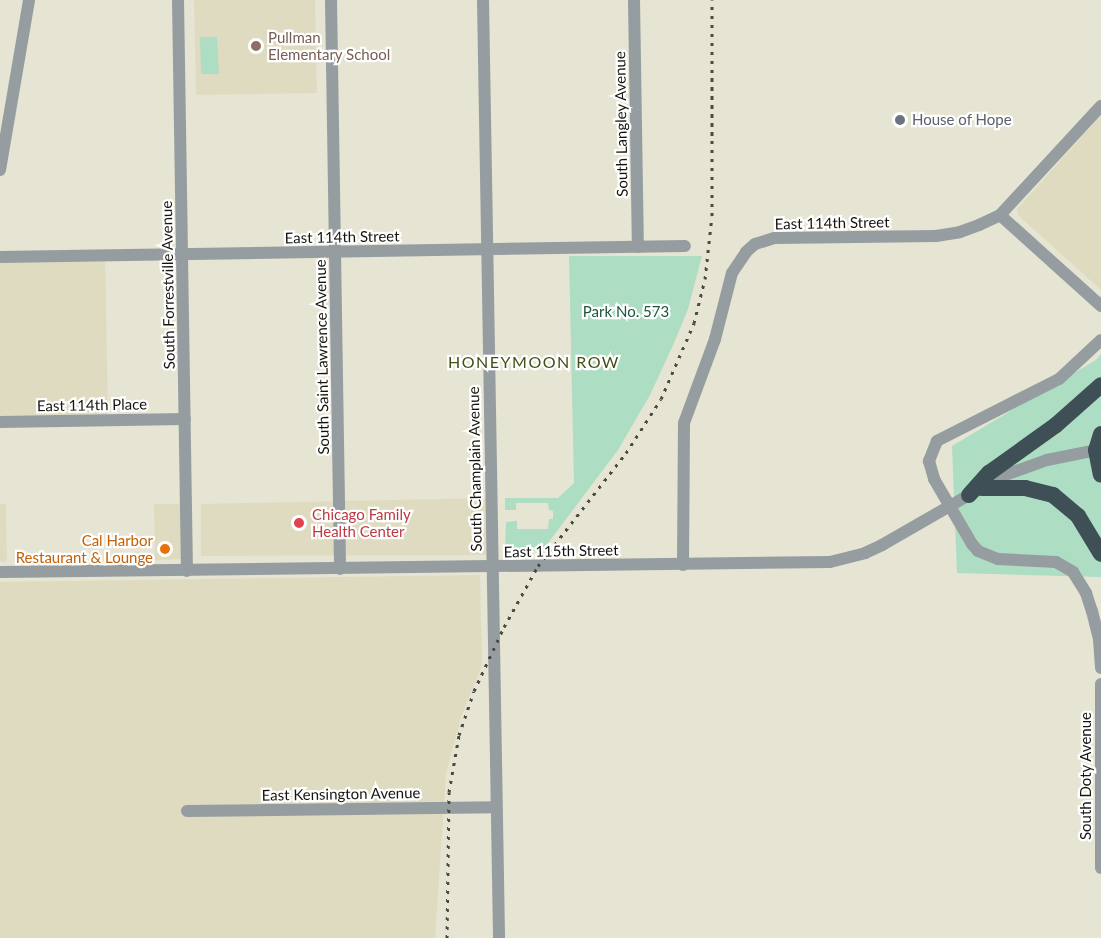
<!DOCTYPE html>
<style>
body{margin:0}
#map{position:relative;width:1101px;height:938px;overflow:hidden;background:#e6e4d2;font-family:Lato,sans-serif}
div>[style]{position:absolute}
.built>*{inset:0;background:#dfdbc1}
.green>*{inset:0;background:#adddc3}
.minor>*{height:12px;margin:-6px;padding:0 6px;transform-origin:6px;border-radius:6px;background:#959da0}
.highway>*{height:16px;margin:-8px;padding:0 8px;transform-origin:8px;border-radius:8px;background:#3e4f55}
.rail>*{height:3px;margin-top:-1.5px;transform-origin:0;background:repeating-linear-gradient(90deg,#4b4a41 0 3px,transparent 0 9px)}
.dots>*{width:16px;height:16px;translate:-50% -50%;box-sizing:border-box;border:3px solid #fff;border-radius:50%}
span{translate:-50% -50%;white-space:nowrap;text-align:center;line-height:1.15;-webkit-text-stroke:4.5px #fff;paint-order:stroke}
.education-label{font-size:15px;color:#785e54}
.left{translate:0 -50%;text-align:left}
.worship-label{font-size:15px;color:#5b616d}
.street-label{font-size:15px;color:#15140e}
.park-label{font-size:15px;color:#1b573d}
.health-label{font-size:15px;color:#be3a42}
.food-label{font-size:15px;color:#c56008}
.right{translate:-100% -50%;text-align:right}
.neighbourhood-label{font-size:16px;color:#434f17;letter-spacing:1.5px}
</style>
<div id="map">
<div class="built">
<div style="clip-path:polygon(194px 0,315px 0,317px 93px,196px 95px)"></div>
<div style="clip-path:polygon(1101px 115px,1101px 290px,1018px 215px,1017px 209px)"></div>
<div style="clip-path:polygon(105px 256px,108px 418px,0 419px,0 257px)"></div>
<div style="clip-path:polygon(488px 498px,489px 555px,201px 556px,201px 504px)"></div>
<div style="clip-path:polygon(0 504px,6px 504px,7px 562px,0 562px)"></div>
<div style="clip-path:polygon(154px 504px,180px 504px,181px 559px,155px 560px)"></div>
<div style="clip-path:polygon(480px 575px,482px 666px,461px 717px,446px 774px,435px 938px,0 938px,0 582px)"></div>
</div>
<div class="green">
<div style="clip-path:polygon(200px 37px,217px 37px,219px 74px,201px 74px)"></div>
<div style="clip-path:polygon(569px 256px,702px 256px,688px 309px,674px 343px,650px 395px,618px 450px,542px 551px,505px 551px,506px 522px,517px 521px,517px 529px,548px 529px,549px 519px,553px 519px,553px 511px,549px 510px,548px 503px,516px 503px,516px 510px,505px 510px,505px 498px,558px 498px,574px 483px)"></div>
<div style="clip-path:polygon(1101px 354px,1101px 577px,957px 573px,952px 446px,1096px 360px)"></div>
</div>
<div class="minor">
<div style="left:178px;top:0;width:571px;rotate:89.1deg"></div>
<div style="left:331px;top:0;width:569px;rotate:89.09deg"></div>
<div style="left:483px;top:0;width:938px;rotate:89.02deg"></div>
<div style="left:634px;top:0;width:247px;rotate:89.1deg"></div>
<div style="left:0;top:170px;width:172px;rotate:-80.3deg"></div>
<div style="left:1000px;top:215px;width:136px;rotate:42deg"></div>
<div style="left:0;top:257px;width:685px;rotate:-0.92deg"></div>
<div style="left:1101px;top:340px;width:57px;rotate:137.1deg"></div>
<div style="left:1059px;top:379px;width:137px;rotate:153.1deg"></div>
<div style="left:937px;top:441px;width:22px;rotate:112deg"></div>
<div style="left:929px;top:461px;width:19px;rotate:74deg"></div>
<div style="left:934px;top:479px;width:75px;rotate:59.7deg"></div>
<div style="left:972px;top:544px;width:9px;rotate:49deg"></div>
<div style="left:978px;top:551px;width:22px;rotate:22deg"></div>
<div style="left:998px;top:559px;width:58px;rotate:3deg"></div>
<div style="left:1056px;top:562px;width:20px;rotate:30deg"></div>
<div style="left:1073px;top:572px;width:25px;rotate:58deg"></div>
<div style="left:1086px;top:593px;width:19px;rotate:72deg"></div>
<div style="left:1092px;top:611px;width:29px;rotate:76deg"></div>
<div style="left:1099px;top:639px;width:29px;rotate:86deg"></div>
<div style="left:0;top:422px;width:185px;rotate:-0.9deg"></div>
<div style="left:683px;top:565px;width:142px;rotate:-89.6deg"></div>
<div style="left:684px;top:423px;width:90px;rotate:-69.7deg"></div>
<div style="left:715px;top:339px;width:68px;rotate:-75.6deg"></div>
<div style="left:732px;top:273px;width:25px;rotate:-56deg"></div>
<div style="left:746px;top:252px;width:12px;rotate:-42deg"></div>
<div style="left:755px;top:244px;width:21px;rotate:-17deg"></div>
<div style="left:775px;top:238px;width:161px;rotate:-0.7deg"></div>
<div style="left:936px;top:236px;width:24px;rotate:-9deg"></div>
<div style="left:960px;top:232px;width:20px;rotate:-20deg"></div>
<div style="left:979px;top:225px;width:23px;rotate:-25deg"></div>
<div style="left:1000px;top:215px;width:149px;rotate:-47.2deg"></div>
<div style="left:0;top:572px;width:830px;rotate:-0.69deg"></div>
<div style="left:830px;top:562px;width:36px;rotate:-14deg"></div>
<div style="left:865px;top:553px;width:19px;rotate:-25deg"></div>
<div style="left:882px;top:545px;width:138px;rotate:-29.9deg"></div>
<div style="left:1002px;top:476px;width:48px;rotate:-19.6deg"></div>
<div style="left:1047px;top:460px;width:50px;rotate:-11.5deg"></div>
<div style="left:1101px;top:684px;width:184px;rotate:90deg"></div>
<div style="left:187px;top:811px;width:309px;rotate:-0.7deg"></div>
</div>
<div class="highway">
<div style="left:1101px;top:434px;width:17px;rotate:107deg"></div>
<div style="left:1096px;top:450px;width:25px;rotate:79deg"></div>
<div style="left:982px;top:488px;width:43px"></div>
<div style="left:1025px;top:488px;width:29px;rotate:14deg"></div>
<div style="left:1053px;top:495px;width:33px;rotate:40deg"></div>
<div style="left:1078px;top:516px;width:44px;rotate:58.8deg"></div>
<div style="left:969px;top:495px;width:30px;rotate:-48deg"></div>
<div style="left:989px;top:473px;width:82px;rotate:-35.6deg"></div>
<div style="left:1056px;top:425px;width:60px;rotate:-41.6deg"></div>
</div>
<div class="rail">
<div style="left:447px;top:938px;width:146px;rotate:-89.2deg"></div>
<div style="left:449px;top:792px;width:58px;rotate:-80deg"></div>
<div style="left:459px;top:735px;width:46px;rotate:-71.2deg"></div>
<div style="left:474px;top:691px;width:71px;rotate:-64.9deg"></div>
<div style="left:504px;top:627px;width:70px;rotate:-60.9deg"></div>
<div style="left:538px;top:566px;width:143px;rotate:-52.1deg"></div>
<div style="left:626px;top:453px;width:64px;rotate:-57.1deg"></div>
<div style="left:661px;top:399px;width:83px;rotate:-66.5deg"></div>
<div style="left:694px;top:323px;width:45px;rotate:-76deg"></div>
<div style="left:705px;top:279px;width:63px;rotate:-83.7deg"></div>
<div style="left:712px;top:216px;width:216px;rotate:-90deg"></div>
</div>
<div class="dots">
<div style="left:256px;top:46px;background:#8d6e63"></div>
<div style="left:900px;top:120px;background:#6b7280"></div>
<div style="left:299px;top:523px;background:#e0444e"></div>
<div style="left:165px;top:549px;background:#e8710a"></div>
</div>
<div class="education-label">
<span class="left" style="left:268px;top:46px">Pullman<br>Elementary School</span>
</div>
<div class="worship-label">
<span class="left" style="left:912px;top:120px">House of Hope</span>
</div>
<div class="street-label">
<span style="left:621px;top:124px;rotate:-91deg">South Langley Avenue</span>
<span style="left:832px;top:223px;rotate:-1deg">East 114th Street</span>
<span style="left:342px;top:237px;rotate:-1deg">East 114th Street</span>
<span style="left:168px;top:285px;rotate:-91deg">South Forrestville Avenue</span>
<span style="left:322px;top:357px;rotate:-91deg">South Saint Lawrence Avenue</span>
<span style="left:92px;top:405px;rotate:-1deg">East 114th Place</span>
<span style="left:475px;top:469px;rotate:-91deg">South Champlain Avenue</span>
<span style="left:561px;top:551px;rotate:-1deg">East 115th Street</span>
<span style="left:1086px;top:776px;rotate:-90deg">South Doty Avenue</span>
<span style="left:341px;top:794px;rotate:-1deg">East Kensington Avenue</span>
</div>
<div class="park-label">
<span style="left:626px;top:312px">Park No. 573</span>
</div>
<div class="health-label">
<span class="left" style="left:312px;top:523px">Chicago Family<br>Health Center</span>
</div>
<div class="food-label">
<span class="right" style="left:153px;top:549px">Cal Harbor<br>Restaurant &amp; Lounge</span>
</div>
<div class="neighbourhood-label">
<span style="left:534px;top:362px">HONEYMOON ROW</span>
</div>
</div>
